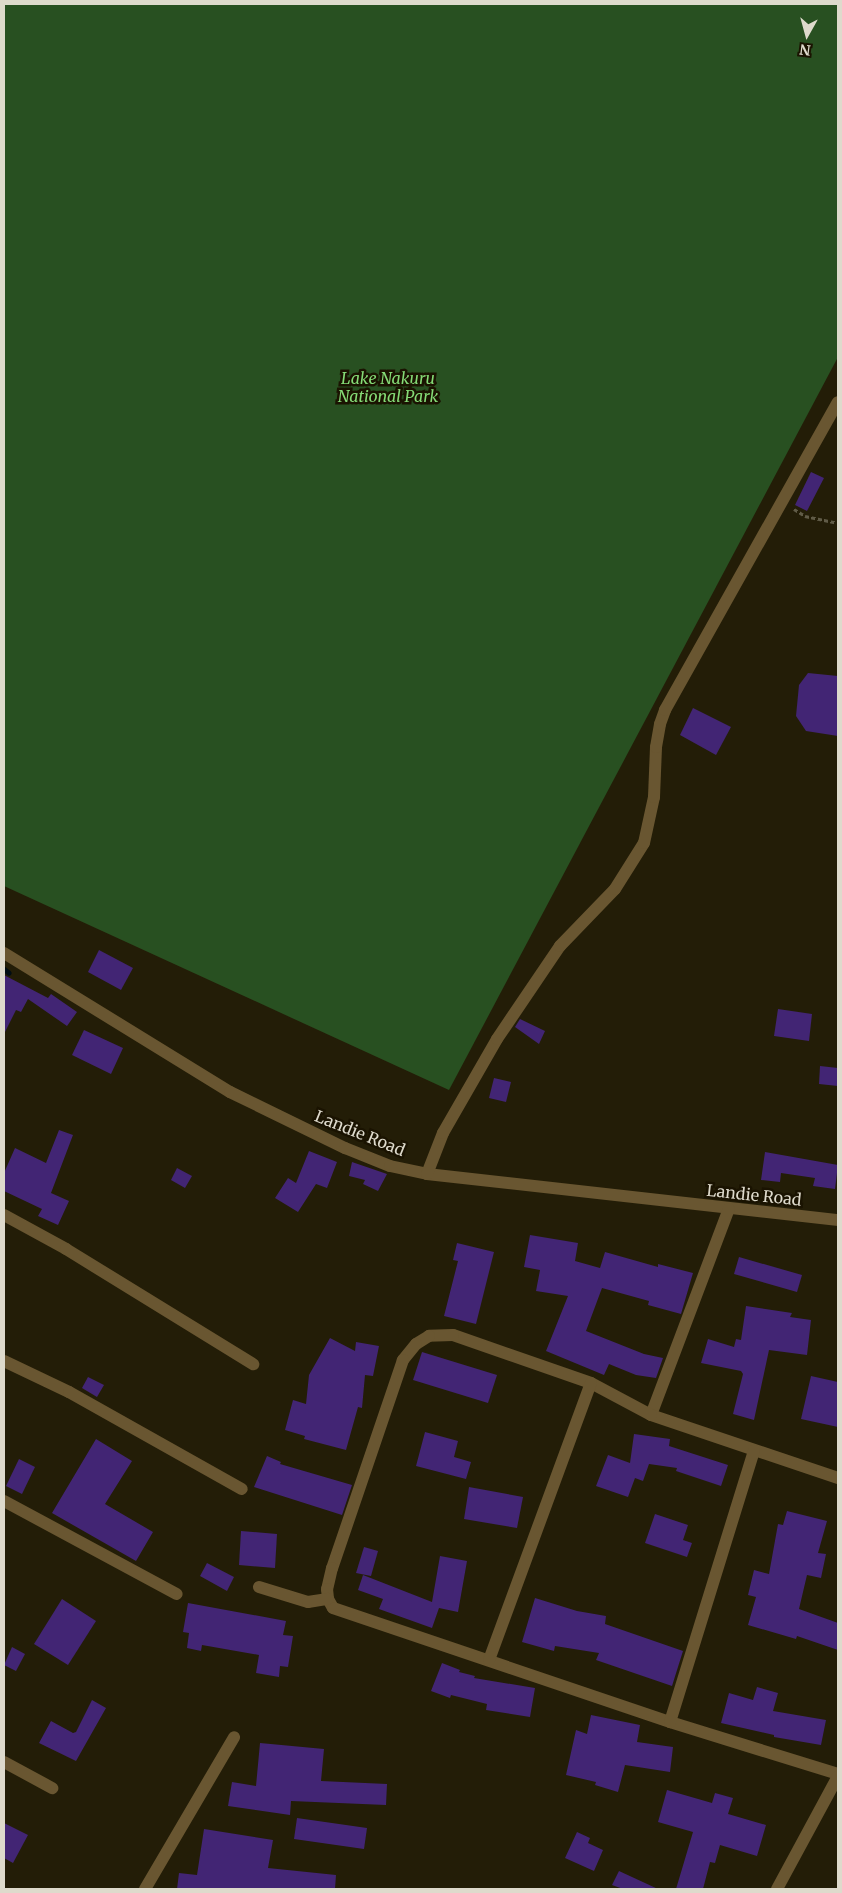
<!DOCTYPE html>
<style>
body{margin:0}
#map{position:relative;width:842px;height:1893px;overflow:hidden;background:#231d07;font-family:Merriweather,serif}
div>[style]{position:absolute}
.green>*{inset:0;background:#285021}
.stream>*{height:5px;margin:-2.5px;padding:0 2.5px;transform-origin:2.5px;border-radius:2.5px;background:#010d14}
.building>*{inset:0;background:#422574}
.path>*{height:3px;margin-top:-1.5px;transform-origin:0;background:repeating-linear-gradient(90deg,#605b47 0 4px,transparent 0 6.5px)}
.minor>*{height:12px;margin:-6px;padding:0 6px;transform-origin:6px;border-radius:6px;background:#695631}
span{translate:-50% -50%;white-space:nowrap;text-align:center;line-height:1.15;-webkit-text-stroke:5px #1a1301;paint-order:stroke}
.park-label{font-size:16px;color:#85db76;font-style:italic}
.street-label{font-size:16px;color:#dedacc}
.frame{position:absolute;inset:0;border:5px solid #dedacc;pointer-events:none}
.north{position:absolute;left:782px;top:10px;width:50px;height:50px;-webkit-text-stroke:4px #1a1301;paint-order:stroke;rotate:187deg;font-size:14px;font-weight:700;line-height:20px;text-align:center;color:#dedacc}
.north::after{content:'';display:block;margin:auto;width:18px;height:22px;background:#dedacc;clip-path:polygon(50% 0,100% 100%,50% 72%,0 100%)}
</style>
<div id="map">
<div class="green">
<div style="clip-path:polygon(4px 4px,838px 4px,838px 357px,449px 1090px,4px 886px)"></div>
</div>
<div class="stream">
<div style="left:4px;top:969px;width:6px;rotate:39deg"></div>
</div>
<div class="building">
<div style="clip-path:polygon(811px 472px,824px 478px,807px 511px,795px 505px)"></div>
<div style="clip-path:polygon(808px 673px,838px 676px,838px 736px,806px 731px,796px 716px,799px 685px)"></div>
<div style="clip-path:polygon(693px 708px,731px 727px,716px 755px,680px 735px)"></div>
<div style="clip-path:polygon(99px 950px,133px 968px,121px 990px,88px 972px)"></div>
<div style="clip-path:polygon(4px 975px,48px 998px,51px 994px,77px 1012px,67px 1026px,28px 999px,21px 1012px,16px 1010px,4px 1034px)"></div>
<div style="clip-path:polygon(778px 1009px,812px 1014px,809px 1041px,774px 1036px)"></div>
<div style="clip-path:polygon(520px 1019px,545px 1031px,539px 1044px,515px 1027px)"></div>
<div style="clip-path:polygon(84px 1030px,123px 1048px,111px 1074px,72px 1055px)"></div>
<div style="clip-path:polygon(820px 1066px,838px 1068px,838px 1086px,819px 1084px)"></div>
<div style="clip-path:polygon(494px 1078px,511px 1082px,506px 1102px,489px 1098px)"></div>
<div style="clip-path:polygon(59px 1130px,73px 1135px,51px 1193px,69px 1201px,58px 1225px,38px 1216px,42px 1209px,4px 1191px,4px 1173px,15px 1148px,46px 1163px)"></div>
<div style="clip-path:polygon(309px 1151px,337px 1162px,327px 1188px,316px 1184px,298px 1212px,275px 1198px,288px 1178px,296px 1183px)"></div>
<div style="clip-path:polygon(765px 1152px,838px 1165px,835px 1189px,813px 1186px,815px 1178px,781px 1173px,780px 1182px,761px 1180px)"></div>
<div style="clip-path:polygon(352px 1162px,387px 1174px,378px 1191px,363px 1184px,365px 1180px,349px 1176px)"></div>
<div style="clip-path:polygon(177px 1168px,192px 1176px,185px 1188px,171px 1180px)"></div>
<div style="clip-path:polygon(530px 1235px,578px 1243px,575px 1261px,600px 1268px,605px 1252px,658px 1267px,658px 1264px,693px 1273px,681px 1314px,648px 1305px,649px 1301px,602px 1288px,586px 1331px,644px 1354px,663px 1358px,656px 1378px,636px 1375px,609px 1364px,604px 1375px,546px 1351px,568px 1296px,536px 1291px,540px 1270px,524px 1267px)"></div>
<div style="clip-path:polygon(457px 1243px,494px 1252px,476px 1324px,444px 1316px,458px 1261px,453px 1260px)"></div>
<div style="clip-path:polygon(739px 1257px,802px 1275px,797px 1292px,734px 1274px)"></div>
<div style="clip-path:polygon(746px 1306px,792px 1313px,790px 1317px,811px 1320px,807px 1355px,769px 1350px,754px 1420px,733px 1414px,743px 1374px,741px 1371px,701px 1363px,708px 1339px,734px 1347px,736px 1339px,741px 1340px)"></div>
<div style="clip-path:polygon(330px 1338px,355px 1351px,356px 1342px,379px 1346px,373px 1376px,365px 1375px,362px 1408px,358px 1407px,346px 1450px,304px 1439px,305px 1436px,285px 1430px,293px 1400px,306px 1404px,309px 1375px)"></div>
<div style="clip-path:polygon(422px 1352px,497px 1375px,488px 1403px,413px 1380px)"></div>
<div style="clip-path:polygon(811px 1376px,838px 1382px,838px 1427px,801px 1419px)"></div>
<div style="clip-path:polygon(88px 1377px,104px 1385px,97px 1397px,82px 1388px)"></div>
<div style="clip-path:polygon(425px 1432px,458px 1441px,454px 1457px,471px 1462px,466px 1479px,416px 1466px)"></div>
<div style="clip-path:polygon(634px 1434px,670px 1439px,669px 1446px,728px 1465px,721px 1486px,676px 1471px,677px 1468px,649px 1464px,643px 1481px,635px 1478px,628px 1497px,596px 1486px,608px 1455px,630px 1463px)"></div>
<div style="clip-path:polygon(96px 1439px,132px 1461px,105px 1504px,153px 1532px,136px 1561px,52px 1513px)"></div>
<div style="clip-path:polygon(267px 1456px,281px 1462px,280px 1464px,352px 1485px,342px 1515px,254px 1487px)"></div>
<div style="clip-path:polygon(19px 1459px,35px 1467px,22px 1494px,6px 1486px)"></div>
<div style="clip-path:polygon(469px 1487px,523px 1497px,517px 1528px,464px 1519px)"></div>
<div style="clip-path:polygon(787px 1511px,827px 1521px,818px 1553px,826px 1554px,821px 1578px,807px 1575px,799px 1609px,838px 1623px,838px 1650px,797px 1636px,796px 1639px,748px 1625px,756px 1597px,748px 1595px,754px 1570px,769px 1574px,778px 1524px,783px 1525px)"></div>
<div style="clip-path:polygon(655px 1514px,688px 1525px,683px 1540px,692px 1543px,687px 1557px,645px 1543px)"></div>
<div style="clip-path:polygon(241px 1531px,277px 1534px,275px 1568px,239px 1565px)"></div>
<div style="clip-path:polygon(364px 1547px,378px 1551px,371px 1576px,356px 1573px)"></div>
<div style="clip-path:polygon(440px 1556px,467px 1561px,458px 1612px,439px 1608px,432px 1628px,379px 1609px,383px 1599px,358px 1590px,363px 1575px,432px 1602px)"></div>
<div style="clip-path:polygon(207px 1563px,234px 1577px,227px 1591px,200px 1576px)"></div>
<div style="clip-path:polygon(535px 1598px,577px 1611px,606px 1616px,605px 1624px,683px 1651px,672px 1686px,596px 1660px,599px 1653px,555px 1646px,554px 1651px,522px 1642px)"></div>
<div style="clip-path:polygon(62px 1599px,96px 1621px,68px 1665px,34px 1644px)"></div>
<div style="clip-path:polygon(188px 1603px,286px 1621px,283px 1635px,293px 1636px,288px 1667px,280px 1666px,279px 1677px,256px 1673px,259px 1655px,202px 1645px,201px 1651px,187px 1648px,189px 1633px,183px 1632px)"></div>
<div style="clip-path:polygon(12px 1647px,25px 1654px,16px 1671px,4px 1665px)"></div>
<div style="clip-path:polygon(442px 1663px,460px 1670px,459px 1672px,475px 1676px,474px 1678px,535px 1688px,530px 1717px,486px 1710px,487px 1704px,451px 1695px,450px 1698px,431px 1691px)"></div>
<div style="clip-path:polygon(757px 1687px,778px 1693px,773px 1711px,826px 1720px,821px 1745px,774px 1737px,774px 1735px,721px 1723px,729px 1693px,753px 1700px)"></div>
<div style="clip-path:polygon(92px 1700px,106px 1708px,76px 1761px,39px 1743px,51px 1721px,73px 1733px,76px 1732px)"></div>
<div style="clip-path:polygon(591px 1715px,640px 1725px,637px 1742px,673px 1747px,670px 1772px,625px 1765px,618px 1792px,595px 1785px,596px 1782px,566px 1775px,576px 1730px,587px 1734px)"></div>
<div style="clip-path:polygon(260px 1743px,324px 1749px,321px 1781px,387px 1784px,386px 1805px,291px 1801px,290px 1815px,228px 1806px,232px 1782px,256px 1786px)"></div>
<div style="clip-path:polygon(667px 1790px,712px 1803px,715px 1793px,733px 1798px,728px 1814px,766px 1825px,757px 1856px,720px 1845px,715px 1863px,710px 1862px,703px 1889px,676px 1889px,693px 1832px,658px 1822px)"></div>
<div style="clip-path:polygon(297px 1818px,367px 1828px,364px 1849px,294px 1839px)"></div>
<div style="clip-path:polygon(4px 1823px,28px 1835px,13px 1863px,4px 1858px)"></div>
<div style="clip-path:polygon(204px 1829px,273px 1840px,268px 1868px,336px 1875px,335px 1889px,177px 1889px,179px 1873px,197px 1875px)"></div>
<div style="clip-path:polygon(577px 1832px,590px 1838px,588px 1843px,603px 1850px,594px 1871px,565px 1858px)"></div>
<div style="clip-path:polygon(619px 1871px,658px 1889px,623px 1889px,612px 1885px)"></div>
</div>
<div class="path">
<div style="left:794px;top:509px;width:13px;rotate:32deg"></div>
<div style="left:805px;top:516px;width:34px;rotate:12deg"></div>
</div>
<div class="minor">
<div style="left:4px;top:953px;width:265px;rotate:31.6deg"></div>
<div style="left:230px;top:1092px;width:128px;rotate:26deg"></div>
<div style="left:345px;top:1148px;width:48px;rotate:21.8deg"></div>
<div style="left:390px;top:1166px;width:38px;rotate:12deg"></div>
<div style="left:427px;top:1174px;width:414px;rotate:6.4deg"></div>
<div style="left:427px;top:1174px;width:44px;rotate:-68.7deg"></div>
<div style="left:443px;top:1133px;width:108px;rotate:-60.1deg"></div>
<div style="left:497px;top:1039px;width:112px;rotate:-55.9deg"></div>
<div style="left:560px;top:946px;width:79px;rotate:-46deg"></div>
<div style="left:615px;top:889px;width:54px;rotate:-57.8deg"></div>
<div style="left:644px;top:843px;width:47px;rotate:-77.7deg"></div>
<div style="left:654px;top:797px;width:50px;rotate:-87.7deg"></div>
<div style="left:656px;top:747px;width:23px;rotate:-80deg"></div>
<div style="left:660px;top:724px;width:15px;rotate:-70deg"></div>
<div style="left:665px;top:710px;width:353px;rotate:-60.7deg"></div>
<div style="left:4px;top:1215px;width:71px;rotate:28.7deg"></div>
<div style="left:66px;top:1249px;width:220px;rotate:31.6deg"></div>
<div style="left:4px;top:1361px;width:72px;rotate:25.5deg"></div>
<div style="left:69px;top:1392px;width:198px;rotate:29.3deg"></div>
<div style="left:651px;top:1415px;width:220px;rotate:-69.3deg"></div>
<div style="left:838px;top:1478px;width:197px;rotate:-161.4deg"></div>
<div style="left:651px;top:1415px;width:68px;rotate:-151.9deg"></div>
<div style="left:591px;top:1383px;width:146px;rotate:-160.8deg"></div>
<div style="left:453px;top:1335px;width:24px;rotate:178deg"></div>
<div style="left:429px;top:1336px;width:15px;rotate:148deg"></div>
<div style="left:416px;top:1344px;width:21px;rotate:129deg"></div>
<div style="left:403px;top:1360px;width:220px;rotate:108.8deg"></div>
<div style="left:332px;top:1568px;width:22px;rotate:103deg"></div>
<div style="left:327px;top:1589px;width:10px;rotate:84deg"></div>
<div style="left:328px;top:1599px;width:10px;rotate:61deg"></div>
<div style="left:333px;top:1608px;width:356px;rotate:18.7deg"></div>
<div style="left:670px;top:1722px;width:176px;rotate:17.2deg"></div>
<div style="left:4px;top:1501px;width:196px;rotate:28.3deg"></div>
<div style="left:259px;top:1587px;width:51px;rotate:17deg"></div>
<div style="left:308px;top:1602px;width:20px;rotate:-9deg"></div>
<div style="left:489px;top:1660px;width:295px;rotate:-69.8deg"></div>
<div style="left:670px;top:1722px;width:284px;rotate:-72.8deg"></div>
<div style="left:4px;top:1762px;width:55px;rotate:28.4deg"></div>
<div style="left:145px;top:1889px;width:176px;rotate:-59.6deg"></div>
<div style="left:777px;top:1889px;width:128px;rotate:-61.6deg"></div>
</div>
<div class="park-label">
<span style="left:388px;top:387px">Lake Nakuru<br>National Park</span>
</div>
<div class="street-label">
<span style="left:360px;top:1133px;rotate:22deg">Landie Road</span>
<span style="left:754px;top:1195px;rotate:6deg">Landie Road</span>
</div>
<div class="frame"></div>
<div class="north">N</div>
</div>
